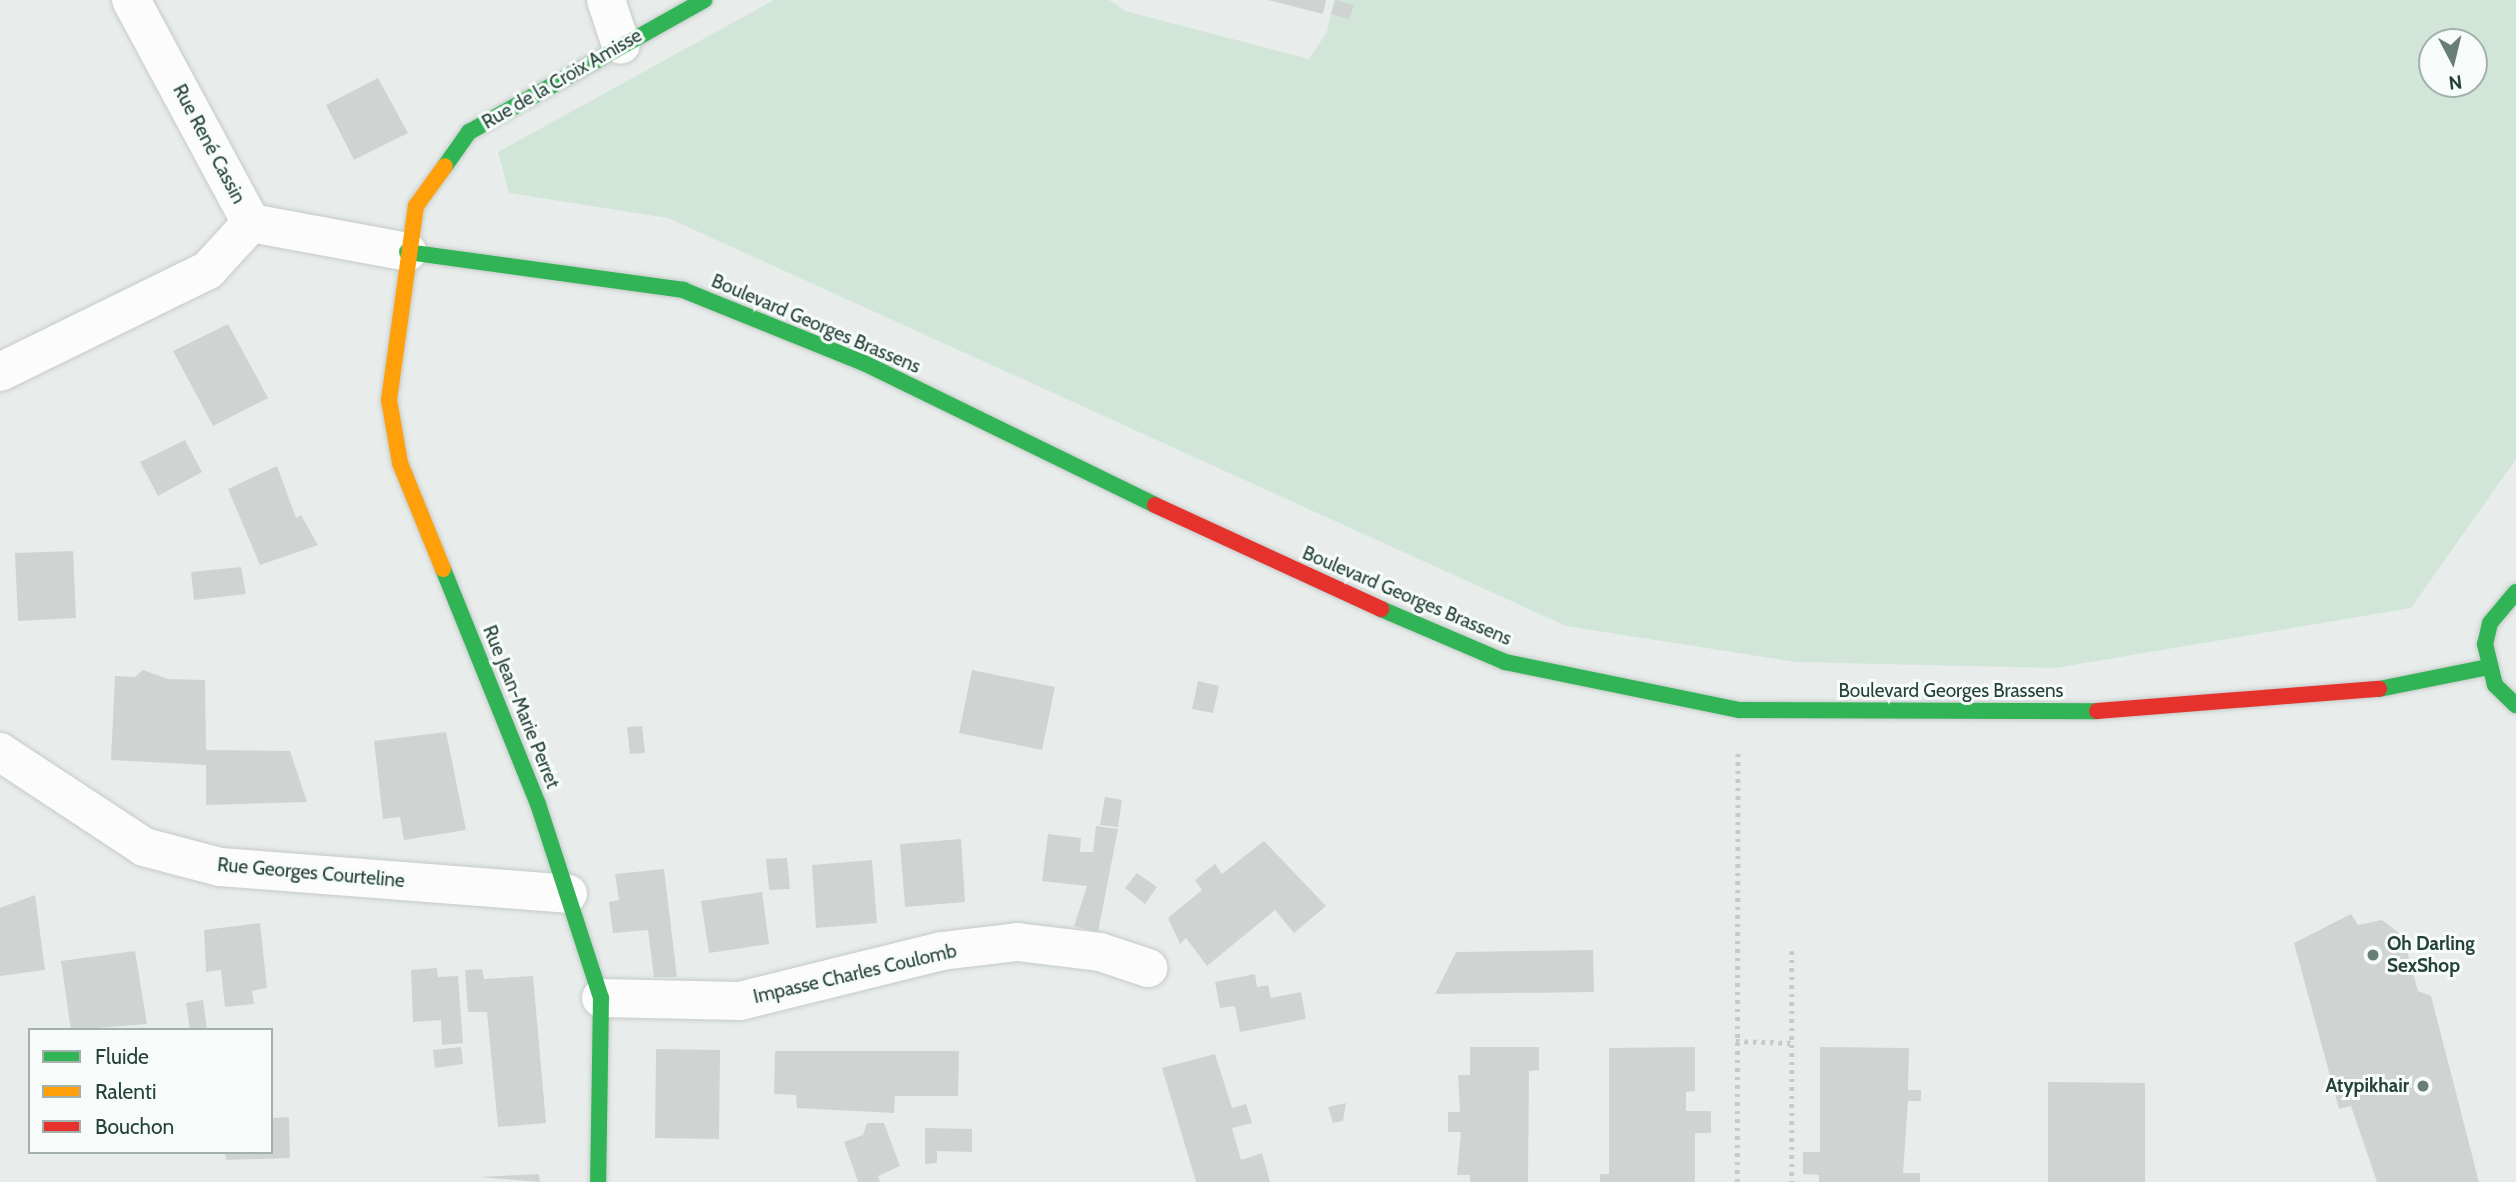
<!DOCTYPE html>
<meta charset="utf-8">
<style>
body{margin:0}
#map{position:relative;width:2516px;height:1182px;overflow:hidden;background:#e8edeb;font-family:Cabin,sans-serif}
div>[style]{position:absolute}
.green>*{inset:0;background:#d1e6d8}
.building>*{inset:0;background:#cfd4d2}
.path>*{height:4.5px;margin-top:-2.25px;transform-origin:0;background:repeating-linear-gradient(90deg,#c3ccca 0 3.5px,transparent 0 8.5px)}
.roads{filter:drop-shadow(0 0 2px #c5cac8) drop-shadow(0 0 2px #c5cac8)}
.street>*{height:38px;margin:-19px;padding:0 19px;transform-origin:19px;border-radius:19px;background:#fcfcfc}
.fast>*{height:16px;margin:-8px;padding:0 8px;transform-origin:8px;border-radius:8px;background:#30b455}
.slow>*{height:16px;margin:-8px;padding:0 8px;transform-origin:8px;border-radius:8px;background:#ff9f0a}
.jam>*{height:16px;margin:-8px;padding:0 8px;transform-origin:8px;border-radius:8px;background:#e5322d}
.dots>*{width:19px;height:19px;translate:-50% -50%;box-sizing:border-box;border:4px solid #f7fbf9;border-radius:50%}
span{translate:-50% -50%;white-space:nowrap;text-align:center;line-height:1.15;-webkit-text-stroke:6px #f7fbf9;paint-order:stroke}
.street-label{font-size:19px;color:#24423a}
.poi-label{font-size:19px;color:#24423a;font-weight:700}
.left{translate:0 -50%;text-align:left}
.right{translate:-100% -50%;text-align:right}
.legend{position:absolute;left:28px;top:1028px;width:245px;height:126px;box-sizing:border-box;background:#f7fbf9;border:2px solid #a3b1ad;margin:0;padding:9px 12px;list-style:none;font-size:21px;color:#24423a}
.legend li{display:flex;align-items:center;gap:14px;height:35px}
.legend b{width:35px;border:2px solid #a3b1ad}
.north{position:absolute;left:2418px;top:28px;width:70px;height:70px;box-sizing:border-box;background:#f7fbf9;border:2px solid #a3b1ad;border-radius:50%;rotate:173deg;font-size:19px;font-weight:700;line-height:28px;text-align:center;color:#24423a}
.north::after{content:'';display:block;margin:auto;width:24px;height:32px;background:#697e78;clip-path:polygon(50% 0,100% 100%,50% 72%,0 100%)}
</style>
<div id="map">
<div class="green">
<div style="clip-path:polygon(evenodd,774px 0,1109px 0,1125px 11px,1309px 59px,1327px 32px,1334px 0,2516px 0,2516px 459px,2411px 608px,2055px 668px,1796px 662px,1566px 626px,668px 218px,509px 193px,498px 152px,774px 0,2432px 42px,2474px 42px,2474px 84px,2432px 84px,2432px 42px)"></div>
</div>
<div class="building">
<div style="clip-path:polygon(1268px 0,1326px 0,1323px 14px)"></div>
<div style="clip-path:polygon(1336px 0,1354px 5px,1349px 19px,1331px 14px)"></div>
<div style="clip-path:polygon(378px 78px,408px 133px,354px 160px,326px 105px)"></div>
<div style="clip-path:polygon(228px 324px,268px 398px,213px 426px,173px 351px)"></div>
<div style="clip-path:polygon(185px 440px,202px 472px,158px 496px,140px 462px)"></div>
<div style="clip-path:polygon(277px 466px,296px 518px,301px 515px,318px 545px,260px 565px,228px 489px)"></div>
<div style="clip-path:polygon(73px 551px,76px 618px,18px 621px,15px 553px)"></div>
<div style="clip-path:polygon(241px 567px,246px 594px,194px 600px,191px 572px)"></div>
<div style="clip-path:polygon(143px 670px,168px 679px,205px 680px,206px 750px,290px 751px,307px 802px,206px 805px,206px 765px,111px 760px,115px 676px,135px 677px)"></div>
<div style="clip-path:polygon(972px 670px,1055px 687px,1042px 750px,959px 733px)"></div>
<div style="clip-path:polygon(1198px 681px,1219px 686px,1213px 713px,1192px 709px)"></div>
<div style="clip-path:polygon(642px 726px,645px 753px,630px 754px,627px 727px)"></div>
<div style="clip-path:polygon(446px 732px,466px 830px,404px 840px,400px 817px,383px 819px,374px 741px)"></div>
<div style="clip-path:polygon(1105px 797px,1122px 800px,1118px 827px,1100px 825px)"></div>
<div style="clip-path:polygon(1096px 826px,1118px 829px,1098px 932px,1074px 926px,1087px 886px,1042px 881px,1048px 834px,1081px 838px,1080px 852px,1093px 852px)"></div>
<div style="clip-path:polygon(961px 839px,965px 902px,905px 907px,900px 844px)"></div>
<div style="clip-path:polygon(1264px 841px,1326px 906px,1294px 933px,1275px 910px,1207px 966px,1186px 938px,1180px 944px,1168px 918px,1202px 890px,1195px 880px,1215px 864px,1222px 874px)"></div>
<div style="clip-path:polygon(787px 858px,790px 889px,769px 890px,766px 859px)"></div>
<div style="clip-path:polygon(872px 860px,877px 923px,816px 928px,812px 865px)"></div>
<div style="clip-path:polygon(664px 869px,677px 977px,654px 977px,648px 930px,613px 933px,609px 902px,619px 900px,615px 874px)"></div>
<div style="clip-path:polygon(1137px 873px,1157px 887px,1145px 904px,1125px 888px)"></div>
<div style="clip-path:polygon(762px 892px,769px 944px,709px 953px,701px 901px)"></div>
<div style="clip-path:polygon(35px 895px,45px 970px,0 976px,0 908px)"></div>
<div style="clip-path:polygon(2351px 914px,2358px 925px,2382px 920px,2403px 936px,2418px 991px,2431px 996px,2479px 1182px,2377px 1182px,2351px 1106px,2339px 1109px,2294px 943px)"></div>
<div style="clip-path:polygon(260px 923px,267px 988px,252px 991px,254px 1004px,225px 1007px,221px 970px,206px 972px,204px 930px)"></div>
<div style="clip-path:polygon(1593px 950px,1594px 992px,1435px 994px,1456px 952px)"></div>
<div style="clip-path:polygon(135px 951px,147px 1024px,71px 1030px,61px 961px)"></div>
<div style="clip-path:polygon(437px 968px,438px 977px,458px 976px,463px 1043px,442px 1045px,441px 1020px,413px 1022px,411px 970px)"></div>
<div style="clip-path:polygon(482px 969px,484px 979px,533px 976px,546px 1123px,498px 1127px,487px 1012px,468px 1012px,465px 970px)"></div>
<div style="clip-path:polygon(1255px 974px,1257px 987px,1268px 985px,1271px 998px,1301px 992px,1306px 1019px,1240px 1032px,1235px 1006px,1220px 1008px,1215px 982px)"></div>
<div style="clip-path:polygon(203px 1000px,207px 1030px,190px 1030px,186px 1003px)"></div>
<div style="clip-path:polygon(461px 1047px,463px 1064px,435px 1068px,433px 1050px)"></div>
<div style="clip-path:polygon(1470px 1047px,1539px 1047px,1539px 1070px,1529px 1071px,1528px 1182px,1470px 1182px,1470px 1175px,1457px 1175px,1461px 1132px,1448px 1132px,1448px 1112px,1460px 1112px,1458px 1075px,1470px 1075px)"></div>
<div style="clip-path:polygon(1695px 1047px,1695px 1091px,1686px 1092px,1686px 1111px,1711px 1111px,1711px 1133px,1695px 1133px,1695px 1182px,1600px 1182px,1600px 1174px,1609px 1174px,1609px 1048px)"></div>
<div style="clip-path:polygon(1820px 1047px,1909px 1048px,1908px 1090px,1921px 1090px,1921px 1101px,1908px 1101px,1903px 1173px,1920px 1173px,1920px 1182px,1819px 1182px,1819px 1175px,1803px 1174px,1803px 1152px,1820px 1152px)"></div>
<div style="clip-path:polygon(656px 1049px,720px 1050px,719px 1139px,655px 1138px)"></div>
<div style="clip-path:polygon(775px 1051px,959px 1051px,958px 1096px,895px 1096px,894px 1113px,797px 1108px,796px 1095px,774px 1094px)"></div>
<div style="clip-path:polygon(1215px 1054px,1232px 1108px,1246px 1104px,1252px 1123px,1232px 1128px,1241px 1160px,1262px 1153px,1270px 1182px,1196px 1182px,1162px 1068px)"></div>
<div style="clip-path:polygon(2048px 1082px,2145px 1083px,2145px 1182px,2048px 1182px)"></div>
<div style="clip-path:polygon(1346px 1103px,1343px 1121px,1333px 1123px,1328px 1107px)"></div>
<div style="clip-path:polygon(289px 1117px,290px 1158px,226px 1160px,225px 1152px,271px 1152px,271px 1118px)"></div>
<div style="clip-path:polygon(867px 1123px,884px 1123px,900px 1166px,878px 1176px,880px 1182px,858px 1182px,844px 1142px,863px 1135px)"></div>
<div style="clip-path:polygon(925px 1128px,972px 1129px,972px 1152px,937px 1151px,937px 1163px,925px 1164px)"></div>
<div style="clip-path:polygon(539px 1174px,540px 1182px,478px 1177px)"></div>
</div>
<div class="path">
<div style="left:1792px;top:951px;width:231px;rotate:90deg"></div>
<div style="left:1736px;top:1041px;width:56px;rotate:2deg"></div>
<div style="left:1737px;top:1182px;width:430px;rotate:-89.9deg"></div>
</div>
<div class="roads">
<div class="street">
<div style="left:131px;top:0;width:253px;rotate:61.7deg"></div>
<div style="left:251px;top:223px;width:159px;rotate:10.5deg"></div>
<div style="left:606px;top:0;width:47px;rotate:71.6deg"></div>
<div style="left:0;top:372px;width:232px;rotate:-26.1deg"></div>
<div style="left:208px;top:270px;width:64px;rotate:-47.5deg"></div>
<div style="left:0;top:752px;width:173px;rotate:33.4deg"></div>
<div style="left:144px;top:847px;width:79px;rotate:14.7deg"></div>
<div style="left:220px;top:867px;width:349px;rotate:4.4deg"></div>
<div style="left:601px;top:998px;width:139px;rotate:1.2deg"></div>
<div style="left:740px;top:1001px;width:208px;rotate:-13.9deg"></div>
<div style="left:942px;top:951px;width:76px;rotate:-6.8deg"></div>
<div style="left:1017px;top:942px;width:84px;rotate:6.9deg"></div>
<div style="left:1100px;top:952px;width:51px;rotate:18.4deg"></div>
</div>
<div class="fast">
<div style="left:445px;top:166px;width:42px;rotate:-54.8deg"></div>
<div style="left:469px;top:132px;width:270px;rotate:-29.3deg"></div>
<div style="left:407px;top:252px;width:279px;rotate:7.8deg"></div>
<div style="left:683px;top:290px;width:195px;rotate:22deg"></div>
<div style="left:864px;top:363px;width:324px;rotate:26deg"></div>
<div style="left:443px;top:569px;width:253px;rotate:68deg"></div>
<div style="left:538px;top:804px;width:204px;rotate:72deg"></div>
<div style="left:601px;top:998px;width:184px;rotate:90.9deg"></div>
<div style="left:2516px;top:592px;width:40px;rotate:130deg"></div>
<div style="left:2490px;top:623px;width:22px;rotate:103deg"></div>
<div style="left:2485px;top:644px;width:42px;rotate:76.3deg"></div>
<div style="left:2495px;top:685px;width:29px;rotate:44deg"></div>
<div style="left:1381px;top:609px;width:135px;rotate:23.1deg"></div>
<div style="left:1505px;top:662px;width:239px;rotate:11.6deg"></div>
<div style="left:1739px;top:710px;width:358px;rotate:0.2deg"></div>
<div style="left:2379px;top:689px;width:111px;rotate:-11.4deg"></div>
</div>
<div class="slow">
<div style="left:443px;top:569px;width:114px;rotate:-112.1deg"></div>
<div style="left:400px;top:463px;width:64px;rotate:-99.9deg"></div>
<div style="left:389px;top:400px;width:196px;rotate:-82.1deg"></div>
<div style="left:416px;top:206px;width:49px;rotate:-54.1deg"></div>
</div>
<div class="jam">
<div style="left:1155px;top:505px;width:249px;rotate:24.7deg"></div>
<div style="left:2097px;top:711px;width:283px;rotate:-4.5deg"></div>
</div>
</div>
<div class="dots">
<div style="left:2373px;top:955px;background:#697e78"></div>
<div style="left:2423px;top:1086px;background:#697e78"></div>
</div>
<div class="street-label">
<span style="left:562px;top:79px;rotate:-30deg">Rue de la Croix Amisse</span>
<span style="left:209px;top:144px;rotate:62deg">Rue René Cassin</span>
<span style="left:816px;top:324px;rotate:23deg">Boulevard Georges Brassens</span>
<span style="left:1407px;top:596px;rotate:23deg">Boulevard Georges Brassens</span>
<span style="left:1951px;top:691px">Boulevard Georges Brassens</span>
<span style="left:521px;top:707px;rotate:68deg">Rue Jean-Marie Perret</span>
<span style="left:311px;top:873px;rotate:5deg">Rue Georges Courteline</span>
<span style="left:855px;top:974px;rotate:-13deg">Impasse Charles Coulomb</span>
</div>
<div class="poi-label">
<span class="left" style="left:2387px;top:955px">Oh Darling<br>SexShop</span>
<span class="right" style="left:2409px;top:1086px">Atypikhair</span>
</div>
<ul class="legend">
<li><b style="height:9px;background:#30b455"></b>Fluide</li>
<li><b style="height:9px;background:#ff9f0a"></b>Ralenti</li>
<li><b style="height:9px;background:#e5322d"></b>Bouchon</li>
</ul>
<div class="north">N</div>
</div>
